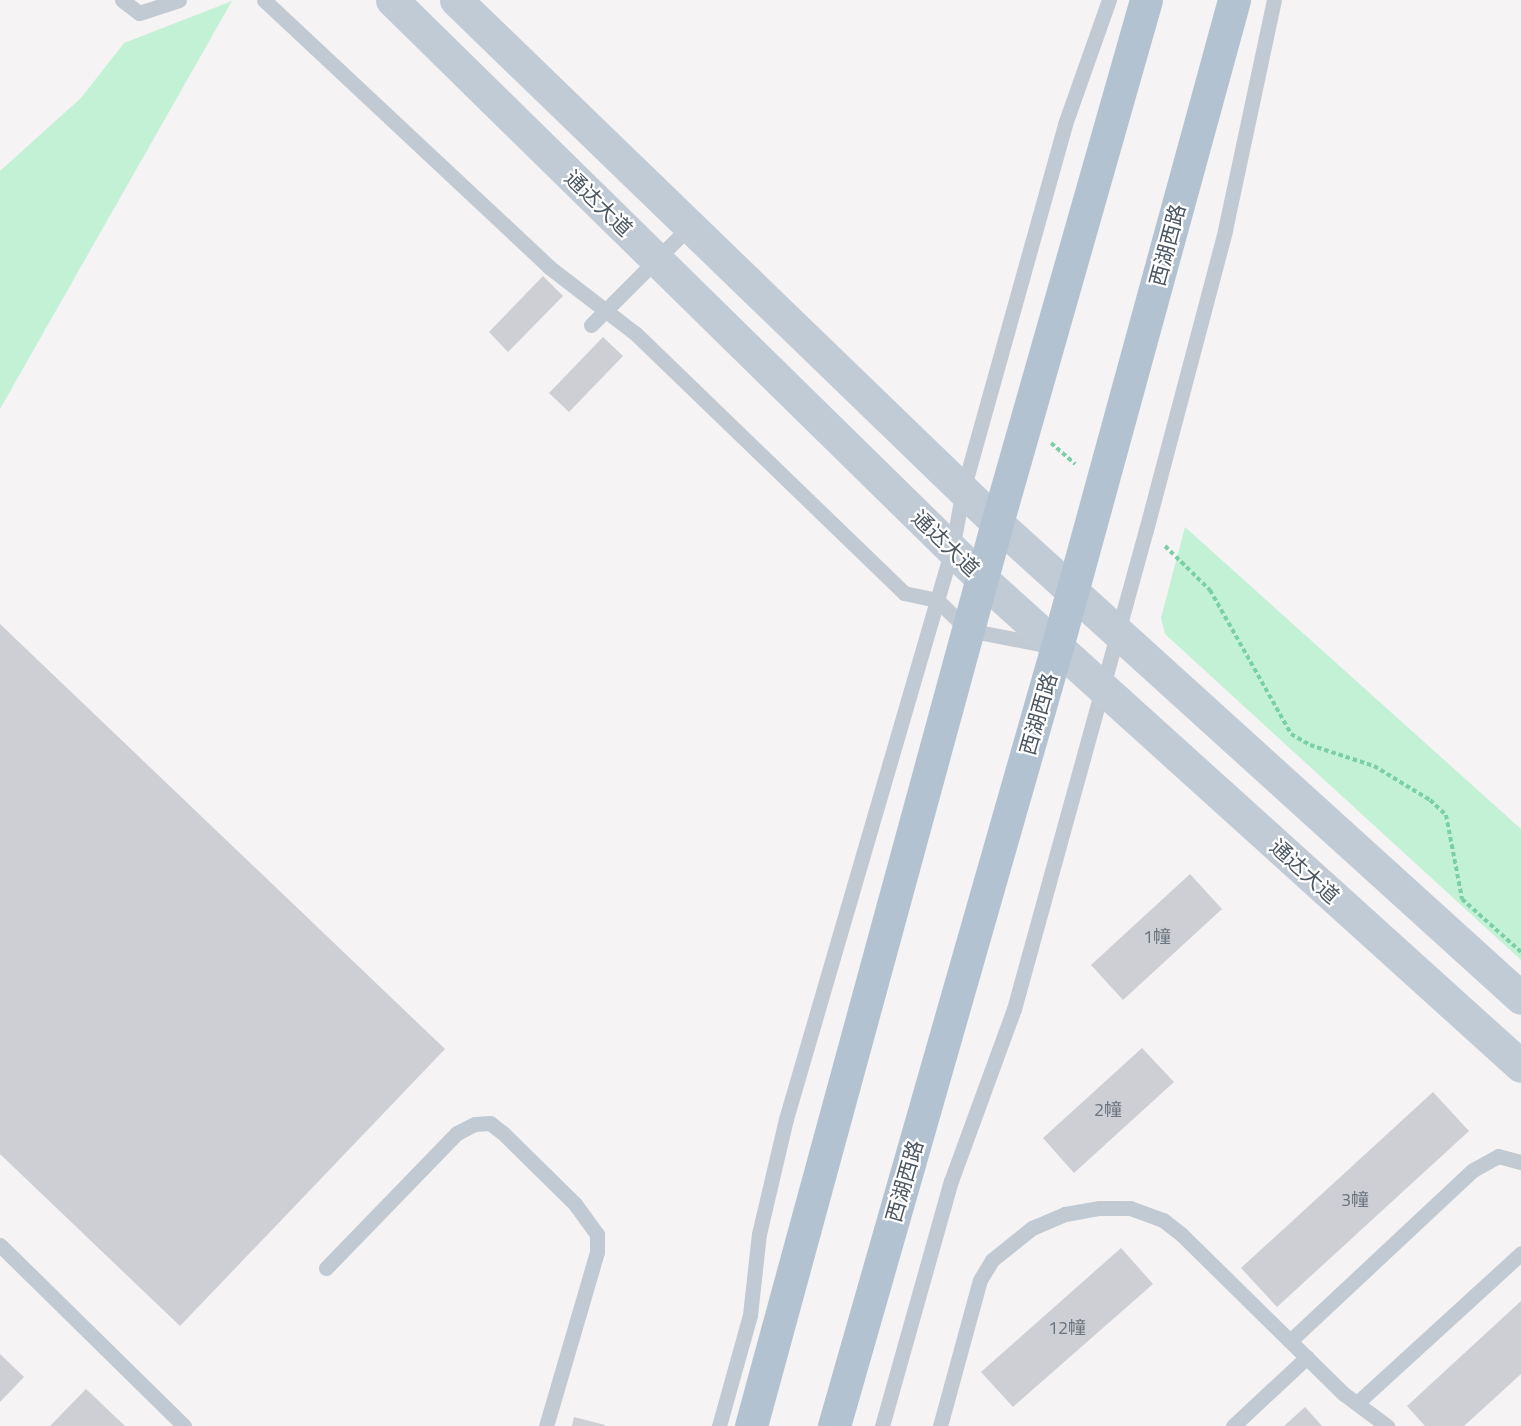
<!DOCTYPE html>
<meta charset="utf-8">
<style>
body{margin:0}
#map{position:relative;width:1521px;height:1426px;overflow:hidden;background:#f5f3f3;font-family:"Titillium Web","Noto Sans SC",sans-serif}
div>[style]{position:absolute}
.green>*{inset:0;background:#c3f1d5}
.building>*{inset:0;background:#cdcfd5}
.path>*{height:4px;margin-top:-2px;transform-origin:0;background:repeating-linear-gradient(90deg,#7ad0a6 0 4.5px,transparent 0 7.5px)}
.lane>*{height:15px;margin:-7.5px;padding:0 7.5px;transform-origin:7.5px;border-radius:7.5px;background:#c1cad2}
.secondary>*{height:33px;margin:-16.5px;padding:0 16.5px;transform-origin:16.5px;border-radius:16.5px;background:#c1cbd6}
.primary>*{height:33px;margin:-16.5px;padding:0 16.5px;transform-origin:16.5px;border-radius:16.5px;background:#b3c2d1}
span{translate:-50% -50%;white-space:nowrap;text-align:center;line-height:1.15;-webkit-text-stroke:4.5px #fff;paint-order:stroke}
.number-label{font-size:18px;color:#6b747e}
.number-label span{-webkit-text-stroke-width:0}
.street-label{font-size:21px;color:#4a5661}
</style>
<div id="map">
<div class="green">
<div style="clip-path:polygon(232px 1px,0 409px,0 171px,81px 98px,124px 43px)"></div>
<div style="clip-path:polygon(1185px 527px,1521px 829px,1521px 960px,1165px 634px,1161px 618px)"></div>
</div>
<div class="building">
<div style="clip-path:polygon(543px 276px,563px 296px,508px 352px,489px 332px)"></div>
<div style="clip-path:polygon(603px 337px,623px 356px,569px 412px,549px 393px)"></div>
<div style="clip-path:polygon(0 624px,445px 1049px,180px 1326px,0 1154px)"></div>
<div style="clip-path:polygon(1190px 874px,1222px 909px,1123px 1000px,1091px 965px)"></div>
<div style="clip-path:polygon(1142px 1048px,1174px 1082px,1074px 1173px,1043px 1138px)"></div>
<div style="clip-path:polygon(1433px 1092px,1469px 1131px,1277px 1307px,1241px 1268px)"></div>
<div style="clip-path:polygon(1121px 1248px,1153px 1284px,1013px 1407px,981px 1372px)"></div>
<div style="clip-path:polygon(1521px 1301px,1521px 1374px,1464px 1426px,1425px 1426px,1407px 1406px)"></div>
<div style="clip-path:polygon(0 1354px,24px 1377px,0 1402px)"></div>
<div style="clip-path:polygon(86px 1389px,125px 1426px,50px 1426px)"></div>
<div style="clip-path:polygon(1305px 1407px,1322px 1426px,1284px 1426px)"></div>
<div style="clip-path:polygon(574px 1417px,605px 1425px,605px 1426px,572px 1426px)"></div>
</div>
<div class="path">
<div style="left:1051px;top:443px;width:32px;rotate:41deg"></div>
<div style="left:1165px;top:546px;width:63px;rotate:44.4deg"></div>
<div style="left:1210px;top:590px;width:165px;rotate:60.6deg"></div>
<div style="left:1291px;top:734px;width:22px;rotate:30deg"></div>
<div style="left:1310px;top:745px;width:67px;rotate:18.2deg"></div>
<div style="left:1374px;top:766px;width:66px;rotate:31.3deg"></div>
<div style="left:1430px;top:800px;width:22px;rotate:43deg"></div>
<div style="left:1446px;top:815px;width:86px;rotate:79.2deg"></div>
<div style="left:1462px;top:899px;width:79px;rotate:41.9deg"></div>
</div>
<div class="lane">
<div style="left:122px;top:0;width:21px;rotate:37deg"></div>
<div style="left:139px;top:13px;width:42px;rotate:-18deg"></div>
<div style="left:264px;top:0;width:391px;rotate:43.1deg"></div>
<div style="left:549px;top:267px;width:110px;rotate:37.6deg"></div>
<div style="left:636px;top:334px;width:373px;rotate:44deg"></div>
<div style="left:904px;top:593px;width:34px;rotate:12deg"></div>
<div style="left:937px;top:600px;width:43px;rotate:44.1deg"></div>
<div style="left:968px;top:630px;width:78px;rotate:11deg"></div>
<div style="left:591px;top:325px;width:140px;rotate:-45deg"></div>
<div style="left:0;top:1245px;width:258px;rotate:44.5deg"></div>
<div style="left:326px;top:1268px;width:188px;rotate:-45.9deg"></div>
<div style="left:457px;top:1133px;width:20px;rotate:-27deg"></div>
<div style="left:475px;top:1124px;width:15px;rotate:-4deg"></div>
<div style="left:490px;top:1123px;width:16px;rotate:38deg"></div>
<div style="left:503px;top:1133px;width:101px;rotate:44.6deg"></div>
<div style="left:575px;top:1204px;width:37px;rotate:54deg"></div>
<div style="left:597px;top:1234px;width:18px;rotate:90deg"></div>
<div style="left:597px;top:1252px;width:181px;rotate:106.3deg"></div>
<div style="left:1290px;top:1341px;width:250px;rotate:-43.1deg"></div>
<div style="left:1473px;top:1170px;width:29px;rotate:-29deg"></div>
<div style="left:1498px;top:1156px;width:24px;rotate:15deg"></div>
<div style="left:1357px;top:1403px;width:222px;rotate:-42.4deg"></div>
<div style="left:719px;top:1426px;width:115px;rotate:-74.4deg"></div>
<div style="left:750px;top:1315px;width:81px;rotate:-83.7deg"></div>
<div style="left:759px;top:1234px;width:118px;rotate:-76.8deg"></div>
<div style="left:786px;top:1119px;width:594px;rotate:-73.76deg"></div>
<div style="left:952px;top:549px;width:60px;rotate:-79.4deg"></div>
<div style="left:963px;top:490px;width:380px;rotate:-74.4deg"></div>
<div style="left:1065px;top:124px;width:132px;rotate:-70.5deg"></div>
<div style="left:882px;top:1426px;width:255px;rotate:-74.3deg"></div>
<div style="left:951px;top:1181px;width:183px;rotate:-69.9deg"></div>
<div style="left:1014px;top:1009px;width:497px;rotate:-74.6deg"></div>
<div style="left:1146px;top:530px;width:310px;rotate:-75.2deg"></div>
<div style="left:1225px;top:230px;width:235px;rotate:-78deg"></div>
<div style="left:940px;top:1426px;width:151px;rotate:-74.7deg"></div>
<div style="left:980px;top:1280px;width:23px;rotate:-59deg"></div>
<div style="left:992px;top:1260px;width:51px;rotate:-38.7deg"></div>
<div style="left:1032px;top:1228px;width:36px;rotate:-23deg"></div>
<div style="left:1065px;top:1214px;width:35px;rotate:-10deg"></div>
<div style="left:1099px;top:1208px;width:31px"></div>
<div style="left:1130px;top:1208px;width:35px;rotate:20deg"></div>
<div style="left:1163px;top:1220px;width:23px;rotate:38deg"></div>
<div style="left:1181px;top:1234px;width:228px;rotate:44.5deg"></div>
<div style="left:1344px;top:1394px;width:54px;rotate:36.7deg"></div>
<div style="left:1233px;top:1426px;width:101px;rotate:-43deg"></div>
</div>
<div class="secondary">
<div style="left:392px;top:0;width:827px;rotate:44.46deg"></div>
<div style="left:982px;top:579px;width:726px;rotate:42.1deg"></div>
<div style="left:456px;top:0;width:752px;rotate:44.03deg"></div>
<div style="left:997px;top:523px;width:707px;rotate:42.19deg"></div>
</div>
<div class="primary">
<div style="left:751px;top:1426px;width:936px;rotate:-74.76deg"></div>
<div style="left:997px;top:523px;width:544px;rotate:-74.1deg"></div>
<div style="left:834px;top:1426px;width:810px;rotate:-74.03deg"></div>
<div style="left:1057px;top:647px;width:671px;rotate:-74.7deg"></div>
</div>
<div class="number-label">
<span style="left:1157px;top:937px">1幢</span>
<span style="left:1108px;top:1110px">2幢</span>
<span style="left:1355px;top:1200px">3幢</span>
<span style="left:1067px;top:1328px">12幢</span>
</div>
<div class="street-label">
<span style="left:599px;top:203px;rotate:44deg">通达大道</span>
<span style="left:1167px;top:245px;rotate:-75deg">西湖西路</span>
<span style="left:946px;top:543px;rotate:44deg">通达大道</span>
<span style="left:1038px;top:714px;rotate:-74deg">西湖西路</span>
<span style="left:1305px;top:871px;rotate:42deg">通达大道</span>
<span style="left:904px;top:1181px;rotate:-74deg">西湖西路</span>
</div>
</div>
